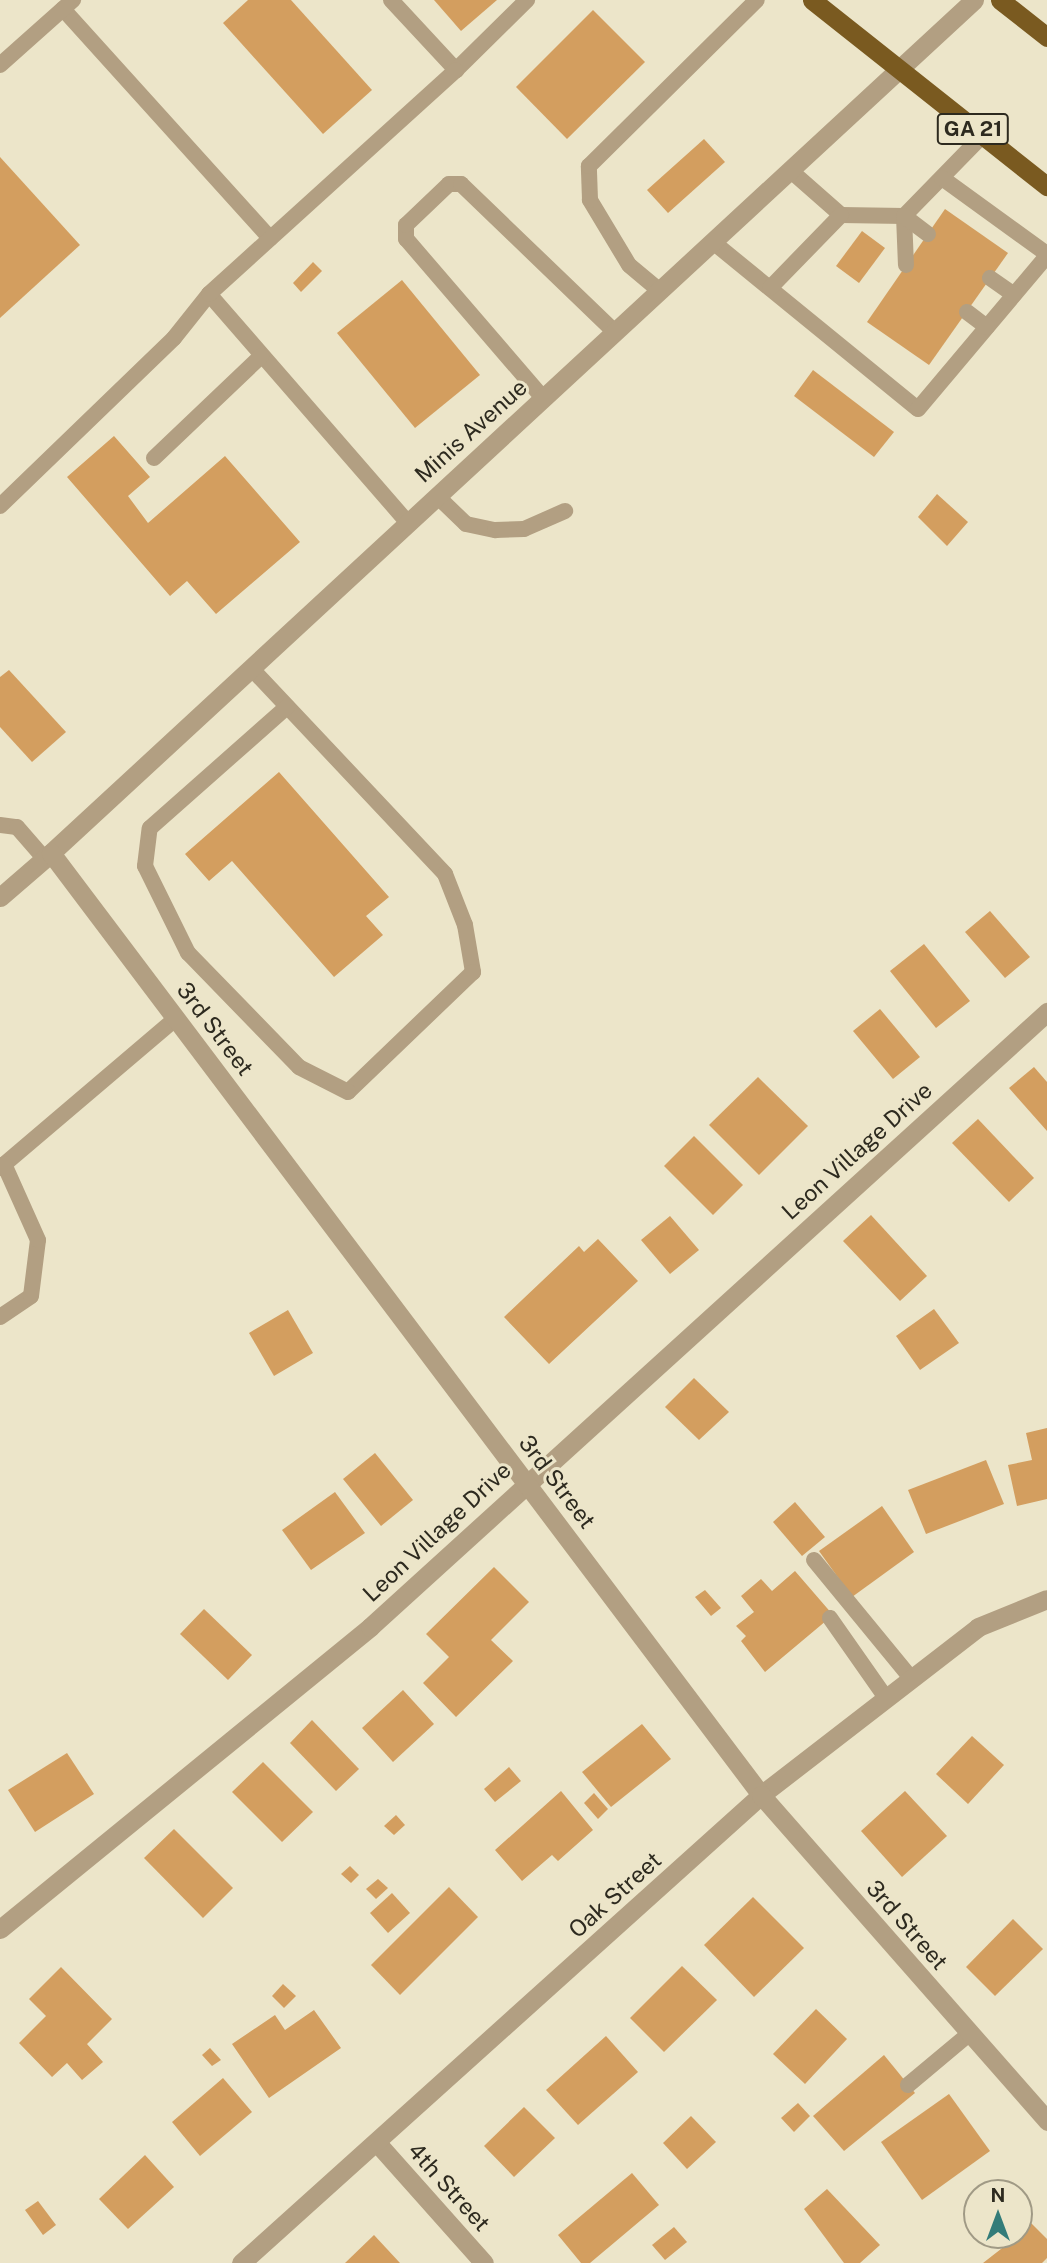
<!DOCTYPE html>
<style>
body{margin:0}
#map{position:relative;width:1047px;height:2263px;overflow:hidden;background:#ece5c9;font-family:"Public Sans",sans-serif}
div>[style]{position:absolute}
.building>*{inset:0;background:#d39e5f}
.service>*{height:16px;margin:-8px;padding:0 8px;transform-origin:8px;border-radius:8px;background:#b29f82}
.minor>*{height:19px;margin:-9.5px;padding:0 9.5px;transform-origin:9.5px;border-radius:9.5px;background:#b29f82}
.tertiary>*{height:19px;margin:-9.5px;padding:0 9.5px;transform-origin:9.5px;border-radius:9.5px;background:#b29f82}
.trunk>*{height:19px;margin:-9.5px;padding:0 9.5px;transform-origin:9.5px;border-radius:9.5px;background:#7a5a20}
span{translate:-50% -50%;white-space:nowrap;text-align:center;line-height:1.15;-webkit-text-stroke:6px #ece5c9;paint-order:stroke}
.shield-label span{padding:2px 5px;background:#ece5c9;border:2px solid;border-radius:5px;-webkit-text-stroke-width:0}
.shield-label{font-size:21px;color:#2d2a1f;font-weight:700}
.street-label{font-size:23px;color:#2d2a1f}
.north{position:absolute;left:963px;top:2179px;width:70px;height:70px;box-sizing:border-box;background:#ece5c9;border:2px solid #a09a85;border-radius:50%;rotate:0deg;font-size:19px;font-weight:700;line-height:28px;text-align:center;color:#2d2a1f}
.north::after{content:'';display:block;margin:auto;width:24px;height:32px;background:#337c79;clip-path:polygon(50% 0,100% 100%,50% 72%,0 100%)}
</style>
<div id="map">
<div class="building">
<div style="clip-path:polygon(248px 0,291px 0,372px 90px,323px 134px,223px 23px)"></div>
<div style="clip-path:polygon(434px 0,497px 0,461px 31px)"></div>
<div style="clip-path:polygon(593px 10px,645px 62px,567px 139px,516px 87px)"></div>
<div style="clip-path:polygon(704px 139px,725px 162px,668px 213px,647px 190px)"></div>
<div style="clip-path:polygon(0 157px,80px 245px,0 318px)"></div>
<div style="clip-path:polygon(945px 209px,1008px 253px,929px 365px,867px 322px)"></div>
<div style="clip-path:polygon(862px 231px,885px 248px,859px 283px,836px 266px)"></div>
<div style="clip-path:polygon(313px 262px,322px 271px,301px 292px,293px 283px)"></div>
<div style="clip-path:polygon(402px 280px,480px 375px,415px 428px,337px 333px)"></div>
<div style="clip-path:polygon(813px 370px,894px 432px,874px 457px,794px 396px)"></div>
<div style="clip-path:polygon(114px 436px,150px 477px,128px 496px,148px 523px,225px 456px,300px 542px,216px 614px,187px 581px,170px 596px,67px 477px)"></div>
<div style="clip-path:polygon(937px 494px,968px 522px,947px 546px,918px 517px)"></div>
<div style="clip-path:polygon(9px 670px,66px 732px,32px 762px,0 727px,0 677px)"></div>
<div style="clip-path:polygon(279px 772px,389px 897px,366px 916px,383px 935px,334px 977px,232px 861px,209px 881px,185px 854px)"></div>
<div style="clip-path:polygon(990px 911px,1030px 957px,1005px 978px,965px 932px)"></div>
<div style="clip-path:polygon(924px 944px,970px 1001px,936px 1028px,890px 971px)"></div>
<div style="clip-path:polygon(880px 1009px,920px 1057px,893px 1079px,853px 1031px)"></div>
<div style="clip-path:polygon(1034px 1067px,1047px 1082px,1047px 1131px,1009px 1088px)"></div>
<div style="clip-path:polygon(758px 1077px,808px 1126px,759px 1175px,709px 1125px)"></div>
<div style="clip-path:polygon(978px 1119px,1034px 1178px,1009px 1202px,952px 1143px)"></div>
<div style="clip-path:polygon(694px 1136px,743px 1185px,713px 1215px,664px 1166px)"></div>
<div style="clip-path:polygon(871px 1215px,927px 1276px,900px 1301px,843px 1241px)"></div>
<div style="clip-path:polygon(670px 1216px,699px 1250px,670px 1274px,641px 1240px)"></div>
<div style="clip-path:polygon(598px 1239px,638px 1281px,549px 1364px,504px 1317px,579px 1246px,584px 1252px)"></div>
<div style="clip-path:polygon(934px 1309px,959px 1343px,920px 1370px,896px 1336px)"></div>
<div style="clip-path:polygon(288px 1310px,313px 1353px,274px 1376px,249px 1333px)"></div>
<div style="clip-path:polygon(694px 1378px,729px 1412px,699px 1440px,665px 1407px)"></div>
<div style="clip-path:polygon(1047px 1428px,1047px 1499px,1017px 1506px,1008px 1465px,1032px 1460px,1026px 1433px)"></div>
<div style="clip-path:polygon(375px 1453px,413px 1500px,381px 1526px,343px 1479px)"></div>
<div style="clip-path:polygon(986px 1460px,1004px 1504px,926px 1534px,908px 1490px)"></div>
<div style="clip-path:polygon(335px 1492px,365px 1533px,311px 1570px,282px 1530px)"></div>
<div style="clip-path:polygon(795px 1502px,825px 1537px,802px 1556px,773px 1522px)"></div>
<div style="clip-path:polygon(882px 1506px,914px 1552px,852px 1597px,819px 1551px)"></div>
<div style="clip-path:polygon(494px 1567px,529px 1602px,491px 1640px,513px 1661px,456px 1717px,423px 1683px,449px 1657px,426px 1634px)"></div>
<div style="clip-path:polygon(795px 1571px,833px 1615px,765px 1672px,741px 1641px,746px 1636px,736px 1626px,754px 1612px,741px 1596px,761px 1579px,772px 1591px)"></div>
<div style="clip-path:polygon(705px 1590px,721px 1608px,711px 1616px,695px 1597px)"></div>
<div style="clip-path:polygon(204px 1609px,252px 1655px,228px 1680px,180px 1634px)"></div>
<div style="clip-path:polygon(403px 1690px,434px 1724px,393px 1762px,362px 1728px)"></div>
<div style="clip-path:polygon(312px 1720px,359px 1769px,336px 1791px,290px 1743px)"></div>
<div style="clip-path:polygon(642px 1724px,671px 1759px,611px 1807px,582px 1772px)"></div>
<div style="clip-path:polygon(972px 1736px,1004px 1765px,968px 1804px,936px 1774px)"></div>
<div style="clip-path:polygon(67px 1753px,94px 1794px,35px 1832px,8px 1790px)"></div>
<div style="clip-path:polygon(263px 1762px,313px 1812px,282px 1842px,232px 1792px)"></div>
<div style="clip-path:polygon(509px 1767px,521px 1781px,495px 1802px,484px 1789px)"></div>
<div style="clip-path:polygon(561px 1791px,593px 1830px,558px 1861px,552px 1855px,522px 1881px,495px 1850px)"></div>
<div style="clip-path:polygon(905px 1791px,947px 1836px,902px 1877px,861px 1831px)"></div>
<div style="clip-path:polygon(594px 1793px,608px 1809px,598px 1819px,584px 1803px)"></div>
<div style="clip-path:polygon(396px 1815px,405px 1825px,394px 1835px,384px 1826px)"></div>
<div style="clip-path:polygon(174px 1829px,233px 1888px,203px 1918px,144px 1858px)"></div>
<div style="clip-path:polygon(350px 1866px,359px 1875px,351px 1883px,341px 1874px)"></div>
<div style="clip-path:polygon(378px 1879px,388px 1888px,376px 1899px,366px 1889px)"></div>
<div style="clip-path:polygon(449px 1887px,478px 1917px,400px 1995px,371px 1965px)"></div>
<div style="clip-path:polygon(392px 1893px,410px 1913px,388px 1933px,370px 1913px)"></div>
<div style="clip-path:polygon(753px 1897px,804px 1948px,754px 1997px,704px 1945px)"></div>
<div style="clip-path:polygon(1013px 1919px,1043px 1949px,995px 1996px,966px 1967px)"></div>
<div style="clip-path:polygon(682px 1966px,717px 2000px,664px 2052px,630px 2018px)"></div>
<div style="clip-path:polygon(61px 1967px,112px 2019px,87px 2044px,103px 2062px,82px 2080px,67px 2063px,52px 2077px,19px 2043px,46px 2016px,29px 1999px)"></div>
<div style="clip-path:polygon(283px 1984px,296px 1996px,284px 2008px,272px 1996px)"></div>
<div style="clip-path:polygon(816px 2009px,847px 2039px,805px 2084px,773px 2054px)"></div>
<div style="clip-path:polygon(314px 2010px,341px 2048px,269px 2098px,232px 2044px,275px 2015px,285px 2030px)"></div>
<div style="clip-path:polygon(606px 2036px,638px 2072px,578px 2125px,546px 2090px)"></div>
<div style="clip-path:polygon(210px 2048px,221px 2060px,212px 2066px,202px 2055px)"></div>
<div style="clip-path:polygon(884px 2055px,915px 2093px,844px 2151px,813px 2116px)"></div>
<div style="clip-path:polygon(223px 2078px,252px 2112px,200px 2156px,172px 2122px)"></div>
<div style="clip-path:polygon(949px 2094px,990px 2151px,922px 2200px,881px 2142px)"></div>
<div style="clip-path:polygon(798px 2103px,810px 2116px,794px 2132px,781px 2118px)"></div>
<div style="clip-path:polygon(524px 2107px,555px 2138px,514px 2177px,484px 2146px)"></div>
<div style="clip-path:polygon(691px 2116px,716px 2142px,687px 2169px,663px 2143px)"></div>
<div style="clip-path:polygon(145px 2155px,174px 2187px,128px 2229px,99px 2199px)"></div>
<div style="clip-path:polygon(632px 2173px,659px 2205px,590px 2263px,581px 2263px,558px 2235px)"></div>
<div style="clip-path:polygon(827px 2189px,880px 2245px,860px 2263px,844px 2263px,804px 2209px)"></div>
<div style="clip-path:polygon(38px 2201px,56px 2225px,43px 2235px,25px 2210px)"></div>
<div style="clip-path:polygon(1028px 2220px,1047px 2239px,1047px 2258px,1042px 2263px,983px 2263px,1019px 2235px)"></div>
<div style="clip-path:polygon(674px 2227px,687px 2242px,665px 2260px,652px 2245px)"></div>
<div style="clip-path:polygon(374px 2235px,400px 2263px,345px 2263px)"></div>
</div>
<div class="service">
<div style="left:391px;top:0;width:96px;rotate:47.1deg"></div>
<div style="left:456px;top:70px;width:100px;rotate:-44.6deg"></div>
<div style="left:63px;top:9px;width:309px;rotate:47.9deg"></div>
<div style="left:0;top:65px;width:98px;rotate:-41.7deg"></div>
<div style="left:791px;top:171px;width:67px;rotate:41.3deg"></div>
<div style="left:841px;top:215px;width:63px;rotate:0.9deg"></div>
<div style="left:904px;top:216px;width:112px;rotate:-45.7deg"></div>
<div style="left:942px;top:178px;width:130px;rotate:35.9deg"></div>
<div style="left:904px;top:216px;width:49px;rotate:87.7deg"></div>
<div style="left:904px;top:216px;width:30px;rotate:37deg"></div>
<div style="left:713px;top:242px;width:264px;rotate:39.2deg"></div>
<div style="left:918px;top:409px;width:200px;rotate:-49.9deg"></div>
<div style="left:990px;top:278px;width:29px;rotate:35deg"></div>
<div style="left:770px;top:288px;width:102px;rotate:-45.8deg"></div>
<div style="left:660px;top:291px;width:40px;rotate:-140deg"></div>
<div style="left:629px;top:265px;width:76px;rotate:-121deg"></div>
<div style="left:590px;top:200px;width:34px;rotate:-92deg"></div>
<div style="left:589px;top:166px;width:236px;rotate:-44.7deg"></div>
<div style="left:209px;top:294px;width:302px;rotate:49deg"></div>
<div style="left:967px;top:312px;width:25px;rotate:37deg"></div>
<div style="left:543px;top:398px;width:210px;rotate:-130.7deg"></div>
<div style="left:406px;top:239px;width:14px;rotate:-90deg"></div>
<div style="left:406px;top:225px;width:59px;rotate:-43.6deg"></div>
<div style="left:449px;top:184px;width:12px"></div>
<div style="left:461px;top:184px;width:214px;rotate:43.9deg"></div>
<div style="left:154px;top:458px;width:148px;rotate:-43.6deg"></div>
<div style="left:437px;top:496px;width:40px;rotate:44deg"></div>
<div style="left:466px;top:524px;width:30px;rotate:12deg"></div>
<div style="left:495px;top:530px;width:29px;rotate:-2deg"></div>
<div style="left:524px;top:529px;width:45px;rotate:-23.7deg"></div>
<div style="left:0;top:506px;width:242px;rotate:-44deg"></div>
<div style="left:174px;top:338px;width:56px;rotate:-51.5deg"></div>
<div style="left:209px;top:294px;width:333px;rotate:-42.2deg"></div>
<div style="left:251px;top:668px;width:283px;rotate:46.7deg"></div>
<div style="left:445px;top:874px;width:55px;rotate:68.6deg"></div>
<div style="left:465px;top:925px;width:48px;rotate:80.3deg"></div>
<div style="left:473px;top:972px;width:173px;rotate:136.2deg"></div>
<div style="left:348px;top:1092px;width:55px;rotate:-153deg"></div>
<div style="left:299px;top:1067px;width:159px;rotate:-134.2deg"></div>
<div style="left:188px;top:953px;width:97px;rotate:-116.3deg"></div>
<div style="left:145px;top:866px;width:38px;rotate:-83deg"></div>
<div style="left:150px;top:828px;width:183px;rotate:-41.5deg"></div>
<div style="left:0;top:825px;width:17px;rotate:7deg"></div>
<div style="left:17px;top:827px;width:41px;rotate:48.9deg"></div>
<div style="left:0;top:1168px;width:231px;rotate:-40.4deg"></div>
<div style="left:0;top:1317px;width:37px;rotate:-34deg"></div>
<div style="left:31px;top:1296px;width:56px;rotate:-82.9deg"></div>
<div style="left:38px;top:1240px;width:83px;rotate:-114.1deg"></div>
<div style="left:814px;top:1560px;width:153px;rotate:50.6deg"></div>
<div style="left:830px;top:1618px;width:98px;rotate:55deg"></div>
<div style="left:908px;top:2085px;width:80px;rotate:-39.9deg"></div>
</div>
<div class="minor">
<div style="left:0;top:897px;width:67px;rotate:-40.8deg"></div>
<div style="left:0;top:1929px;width:478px;rotate:-39.2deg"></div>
<div style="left:370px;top:1627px;width:915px;rotate:-42.25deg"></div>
<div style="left:378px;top:2144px;width:159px;rotate:48.3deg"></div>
<div style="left:241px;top:2263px;width:700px;rotate:-41.99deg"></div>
<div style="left:761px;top:1795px;width:274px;rotate:-37.7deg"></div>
<div style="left:978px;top:1627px;width:74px;rotate:-22.1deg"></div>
</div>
<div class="tertiary">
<div style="left:974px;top:0;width:1257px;rotate:137.26deg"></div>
<div style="left:51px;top:853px;width:1180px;rotate:52.99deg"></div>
<div style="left:761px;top:1795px;width:434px;rotate:48.7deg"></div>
</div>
<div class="trunk">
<div style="left:812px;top:0;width:300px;rotate:38.4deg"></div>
<div style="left:1000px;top:0;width:60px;rotate:38.2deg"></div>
</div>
<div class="shield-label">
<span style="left:973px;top:129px">GA 21</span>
</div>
<div class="street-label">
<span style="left:471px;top:431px;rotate:-42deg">Minis Avenue</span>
<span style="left:215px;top:1029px;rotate:53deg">3rd Street</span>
<span style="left:857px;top:1151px;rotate:-42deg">Leon Village Drive</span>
<span style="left:557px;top:1482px;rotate:53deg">3rd Street</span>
<span style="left:437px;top:1532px;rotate:-43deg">Leon Village Drive</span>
<span style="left:615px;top:1895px;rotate:-42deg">Oak Street</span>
<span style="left:907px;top:1925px;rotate:49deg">3rd Street</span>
<span style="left:449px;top:2187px;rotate:48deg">4th Street</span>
</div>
<div class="north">N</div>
</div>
